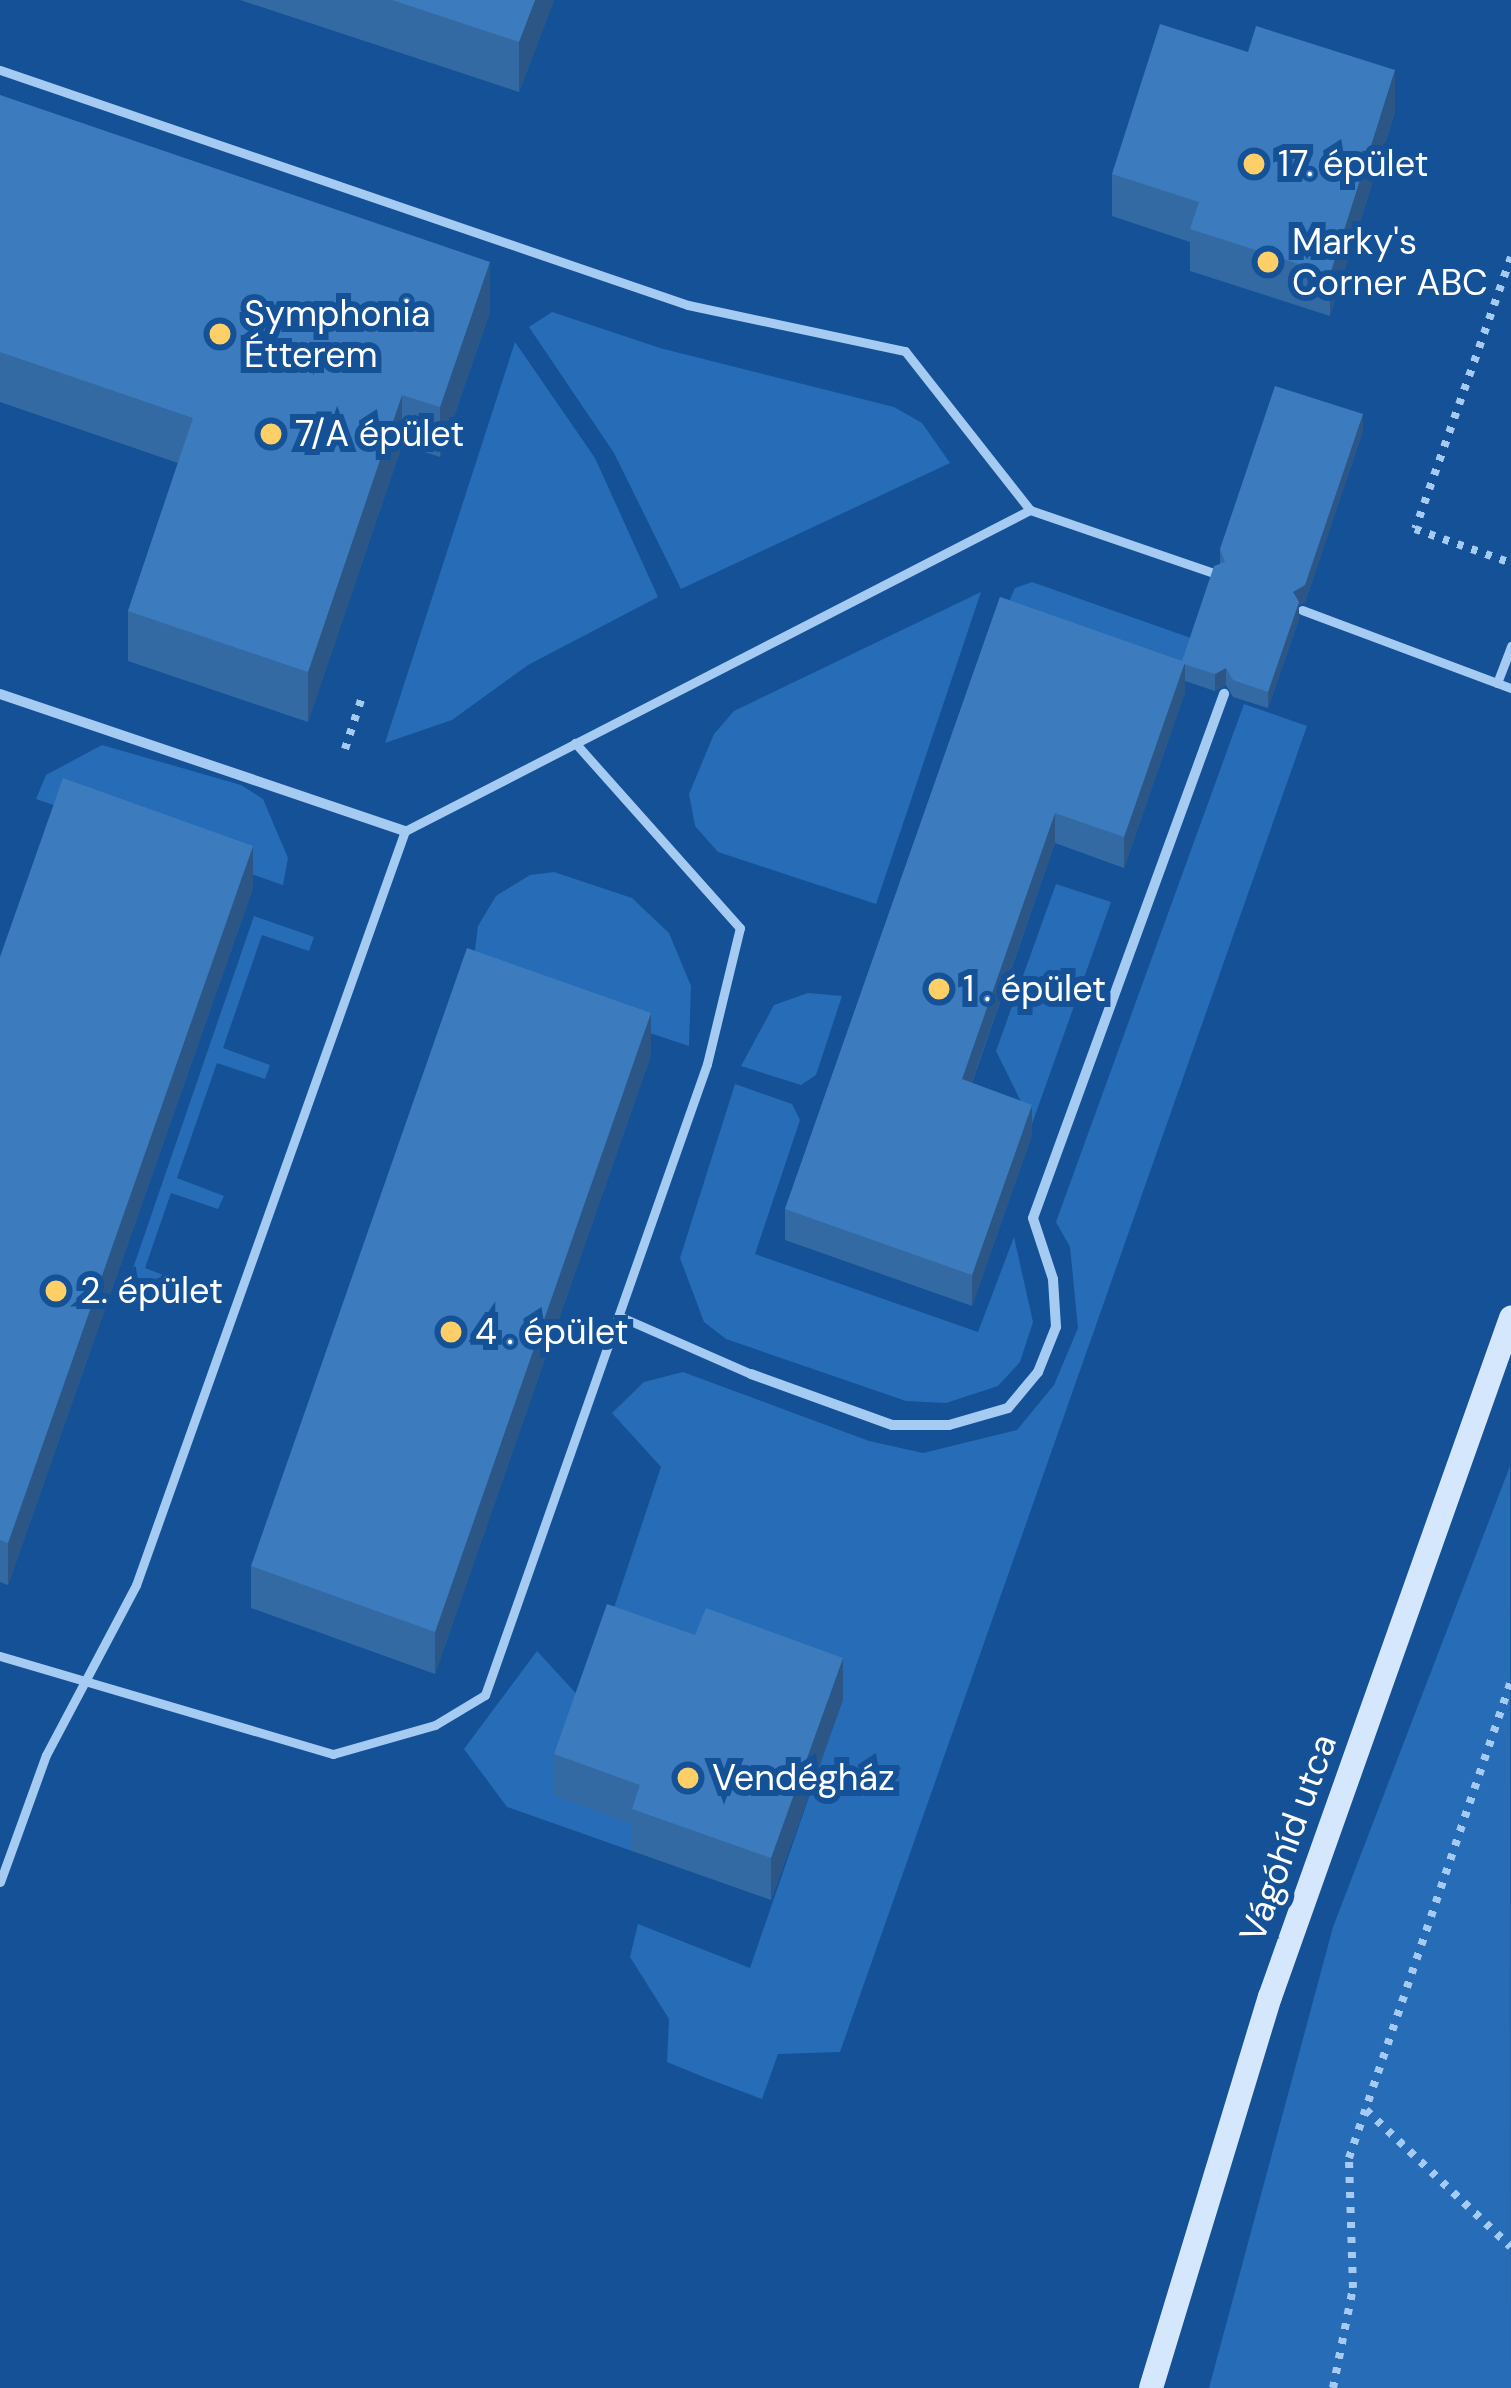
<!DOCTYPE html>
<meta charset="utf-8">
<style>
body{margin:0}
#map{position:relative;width:1511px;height:2388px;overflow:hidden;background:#145197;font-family:"DM Sans",sans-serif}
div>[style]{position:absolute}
.green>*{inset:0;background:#276cb6}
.path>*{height:8px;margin-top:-4px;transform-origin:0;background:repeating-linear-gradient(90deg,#a6cbf3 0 6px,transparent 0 15px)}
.service>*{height:9px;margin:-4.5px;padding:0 4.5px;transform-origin:4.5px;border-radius:4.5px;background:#a6cbf3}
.pedestrian>*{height:10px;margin:-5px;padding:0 5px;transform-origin:5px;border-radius:5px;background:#a6cbf3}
.secondary>*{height:24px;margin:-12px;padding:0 12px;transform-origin:12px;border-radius:12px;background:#d5e7fc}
.wall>*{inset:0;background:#346aa4}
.shaded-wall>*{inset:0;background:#2b5686}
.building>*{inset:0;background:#3d7bbf}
.dots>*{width:33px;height:33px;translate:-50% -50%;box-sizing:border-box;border:6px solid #145197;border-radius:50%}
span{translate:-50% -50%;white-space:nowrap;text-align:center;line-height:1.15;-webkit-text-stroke:12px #145197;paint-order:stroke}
.poi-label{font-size:36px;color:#fff}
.left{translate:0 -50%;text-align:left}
.street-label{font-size:36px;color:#fff}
</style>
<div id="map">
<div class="green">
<div style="clip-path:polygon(552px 312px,660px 348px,894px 407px,922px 423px,950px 463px,681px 589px,614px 453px,529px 327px)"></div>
<div style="clip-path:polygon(515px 342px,595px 458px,658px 597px,528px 665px,452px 720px,385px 743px)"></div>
<div style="clip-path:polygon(1032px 582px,1191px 638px,1177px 677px,1003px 615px,1015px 588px)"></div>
<div style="clip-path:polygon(981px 592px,876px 904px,718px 852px,695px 826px,689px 794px,714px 734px,734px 711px)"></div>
<div style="clip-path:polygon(1244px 704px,1307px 726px,840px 2052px,778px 2054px,762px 2099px,706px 2078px,667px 2062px,669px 2019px,630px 1957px,638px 1924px,750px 1968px,842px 1701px,640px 1827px,632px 1851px,507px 1807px,464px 1749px,537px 1651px,583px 1701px,661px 1467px,612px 1413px,644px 1382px,683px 1372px,869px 1441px,923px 1453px,1017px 1430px,1054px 1385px,1078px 1328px,1070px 1247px,1056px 1222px)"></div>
<div style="clip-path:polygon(102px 745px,241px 785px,263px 799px,288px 858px,283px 885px,36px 799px,46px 775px)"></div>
<div style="clip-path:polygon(554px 872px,632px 898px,669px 933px,691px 986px,689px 1046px,472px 974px,478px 926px,496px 896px,530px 875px)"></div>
<div style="clip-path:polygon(1056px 884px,1111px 902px,1032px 1124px,996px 1051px)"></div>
<div style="clip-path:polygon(254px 916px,314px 937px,309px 951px,262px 935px,223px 1048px,270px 1065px,265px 1079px,217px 1063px,177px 1178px,224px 1196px,218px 1209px,171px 1193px,145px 1268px,192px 1286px,188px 1298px,130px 1277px)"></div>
<div style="clip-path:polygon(808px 993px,842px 996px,816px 1075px,801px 1085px,741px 1066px,774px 1005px)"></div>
<div style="clip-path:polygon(735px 1084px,792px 1104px,800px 1120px,755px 1254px,978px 1332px,1014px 1237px,1033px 1322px,1020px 1362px,998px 1386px,946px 1403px,906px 1401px,726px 1339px,704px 1322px,680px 1258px)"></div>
<div style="clip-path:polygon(1510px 1466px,1511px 2388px,1209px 2388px,1333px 1927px)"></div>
</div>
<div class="path">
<div style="left:1511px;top:257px;width:288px;rotate:109.4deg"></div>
<div style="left:1415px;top:529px;width:102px;rotate:19.5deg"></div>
<div style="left:345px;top:749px;width:58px;rotate:-71.9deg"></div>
<div style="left:1366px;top:2110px;width:199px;rotate:43.4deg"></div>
<div style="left:1333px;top:2388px;width:102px;rotate:-78.7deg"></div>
<div style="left:1353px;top:2288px;width:130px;rotate:-91.8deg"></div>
<div style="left:1349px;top:2158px;width:504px;rotate:-71.24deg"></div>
</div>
<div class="service">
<div style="left:0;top:70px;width:727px;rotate:18.86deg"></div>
<div style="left:688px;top:305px;width:222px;rotate:12deg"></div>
<div style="left:905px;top:351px;width:202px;rotate:51.8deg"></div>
<div style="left:1030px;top:510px;width:198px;rotate:18.9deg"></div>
<div style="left:1302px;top:610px;width:223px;rotate:20.5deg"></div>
<div style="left:1497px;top:683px;width:40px;rotate:-69deg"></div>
<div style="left:619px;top:1316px;width:144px;rotate:23.7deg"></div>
<div style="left:0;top:1656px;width:347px;rotate:16.4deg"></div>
<div style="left:333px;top:1754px;width:106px;rotate:-15.9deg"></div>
<div style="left:435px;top:1725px;width:58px;rotate:-31deg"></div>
<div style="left:485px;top:1695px;width:669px;rotate:-70.62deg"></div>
<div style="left:707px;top:1064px;width:140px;rotate:-76.4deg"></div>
<div style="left:740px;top:928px;width:248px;rotate:-131.7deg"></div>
<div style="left:0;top:1882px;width:135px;rotate:-70.1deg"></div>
<div style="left:46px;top:1755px;width:192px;rotate:-62.1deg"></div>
<div style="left:136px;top:1585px;width:801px;rotate:-70.37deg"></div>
<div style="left:405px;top:831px;width:703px;rotate:-27.19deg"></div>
</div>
<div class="pedestrian">
<div style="left:0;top:694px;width:428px;rotate:18.7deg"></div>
<div style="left:751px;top:1374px;width:150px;rotate:19.9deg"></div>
<div style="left:892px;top:1425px;width:57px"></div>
<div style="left:949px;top:1425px;width:61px;rotate:-16.1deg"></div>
<div style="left:1008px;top:1408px;width:47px;rotate:-50.2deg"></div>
<div style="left:1038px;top:1372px;width:48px;rotate:-68.2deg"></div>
<div style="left:1056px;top:1327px;width:48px;rotate:-93.6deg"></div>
<div style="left:1053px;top:1279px;width:64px;rotate:-108.2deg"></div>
<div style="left:1033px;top:1218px;width:558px;rotate:-69.97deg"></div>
</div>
<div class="secondary">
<div style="left:1151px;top:2388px;width:409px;rotate:-73.1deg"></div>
<div style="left:1270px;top:1997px;width:721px;rotate:-70.46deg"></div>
</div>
<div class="wall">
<div style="clip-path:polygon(240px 0,554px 0,519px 92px)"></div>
<div style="clip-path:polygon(0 95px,490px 312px,440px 457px,402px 445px,308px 722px,128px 661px,128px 611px,178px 463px,0 402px)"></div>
<div style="clip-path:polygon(1395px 112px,1330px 316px,1190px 271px,1190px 242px,1112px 216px,1112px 174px)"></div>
<div style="clip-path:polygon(1363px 431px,1305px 602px,1299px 605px,1299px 619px,1268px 708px,1233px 697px,1226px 685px,1215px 691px,1185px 681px,1185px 692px,1124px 868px,1055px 843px,972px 1083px,1032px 1135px,972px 1306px,785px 1240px,785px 1209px,1000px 597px,1182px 661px,1220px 564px,1220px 549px)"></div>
<div style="clip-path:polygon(253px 888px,8px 1585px,0 1582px,0 957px)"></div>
<div style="clip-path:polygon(651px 1055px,435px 1674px,251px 1608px,251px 1566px)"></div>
<div style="clip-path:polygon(843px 1700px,771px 1900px,632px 1851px,632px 1824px,554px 1796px,554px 1754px)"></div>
</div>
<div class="shaded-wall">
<div style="clip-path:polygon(535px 0,554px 0,519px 92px,519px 42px)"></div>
<div style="clip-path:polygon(1395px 70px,1395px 112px,1330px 316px,1330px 274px)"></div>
<div style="clip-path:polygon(490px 262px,490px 312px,440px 457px,440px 407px)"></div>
<div style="clip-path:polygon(402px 395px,402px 445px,308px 722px,308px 672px)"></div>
<div style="clip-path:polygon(1363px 414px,1363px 431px,1305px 602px,1299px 605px,1299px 619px,1268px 708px,1268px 692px,1293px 592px)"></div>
<div style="clip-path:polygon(1185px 662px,1185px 692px,1124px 868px,1124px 837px)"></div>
<div style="clip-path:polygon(1226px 668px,1226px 685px,1215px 691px,1215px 674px)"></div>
<div style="clip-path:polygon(1055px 813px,1055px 843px,962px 1110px,962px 1079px)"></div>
<div style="clip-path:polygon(253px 846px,253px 888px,8px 1585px,8px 1543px)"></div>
<div style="clip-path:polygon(651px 1013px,651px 1055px,435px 1674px,435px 1632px)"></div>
<div style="clip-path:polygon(1032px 1105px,1032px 1135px,972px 1306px,972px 1275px)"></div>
<div style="clip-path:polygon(843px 1658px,843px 1700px,771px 1900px,771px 1858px)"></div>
</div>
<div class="building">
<div style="clip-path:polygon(392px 0,535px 0,519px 42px)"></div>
<div style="clip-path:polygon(1160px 24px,1248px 52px,1256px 26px,1395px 70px,1330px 274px,1190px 229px,1199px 202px,1112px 174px)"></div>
<div style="clip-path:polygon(0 95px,490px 262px,440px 407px,402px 395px,308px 672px,128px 611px,193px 418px,0 352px)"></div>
<div style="clip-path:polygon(1275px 386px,1363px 414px,1305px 585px,1293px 592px,1299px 602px,1268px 692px,1233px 680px,1226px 668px,1215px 674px,1184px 664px,1185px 662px,1182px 661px,1214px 566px,1225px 562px,1220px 549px)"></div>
<div style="clip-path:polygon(1000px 597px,1185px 662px,1124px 837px,1055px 813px,962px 1079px,1032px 1105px,972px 1275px,785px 1209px)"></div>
<div style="clip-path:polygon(63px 778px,253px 846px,8px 1543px,0 1540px,0 957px)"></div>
<div style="clip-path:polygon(467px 948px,651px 1013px,435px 1632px,251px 1566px)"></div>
<div style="clip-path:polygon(607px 1604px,695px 1635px,706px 1608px,843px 1658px,771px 1858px,632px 1809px,640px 1785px,554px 1754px)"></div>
</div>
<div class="dots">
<div style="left:1254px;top:164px;background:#ffcf67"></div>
<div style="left:1268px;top:262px;background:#ffcf67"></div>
<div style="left:220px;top:334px;background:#ffcf67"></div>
<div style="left:271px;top:434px;background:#ffcf67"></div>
<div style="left:939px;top:989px;background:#ffcf67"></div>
<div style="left:56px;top:1291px;background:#ffcf67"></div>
<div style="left:451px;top:1332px;background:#ffcf67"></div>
<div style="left:688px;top:1778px;background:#ffcf67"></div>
</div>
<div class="poi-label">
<span class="left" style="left:1278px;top:164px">17. épület</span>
<span class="left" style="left:1292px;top:262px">Marky's<br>Corner ABC</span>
<span class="left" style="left:244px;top:334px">Symphonia<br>Étterem</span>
<span class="left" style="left:295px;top:434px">7/A épület</span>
<span class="left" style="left:963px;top:989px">1 . épület</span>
<span class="left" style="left:80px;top:1291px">2. épület</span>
<span class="left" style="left:475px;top:1332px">4 . épület</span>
<span class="left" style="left:712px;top:1778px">Vendégház</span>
</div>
<div class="street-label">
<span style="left:1288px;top:1838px;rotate:-70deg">Vágóhíd utca</span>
</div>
</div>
